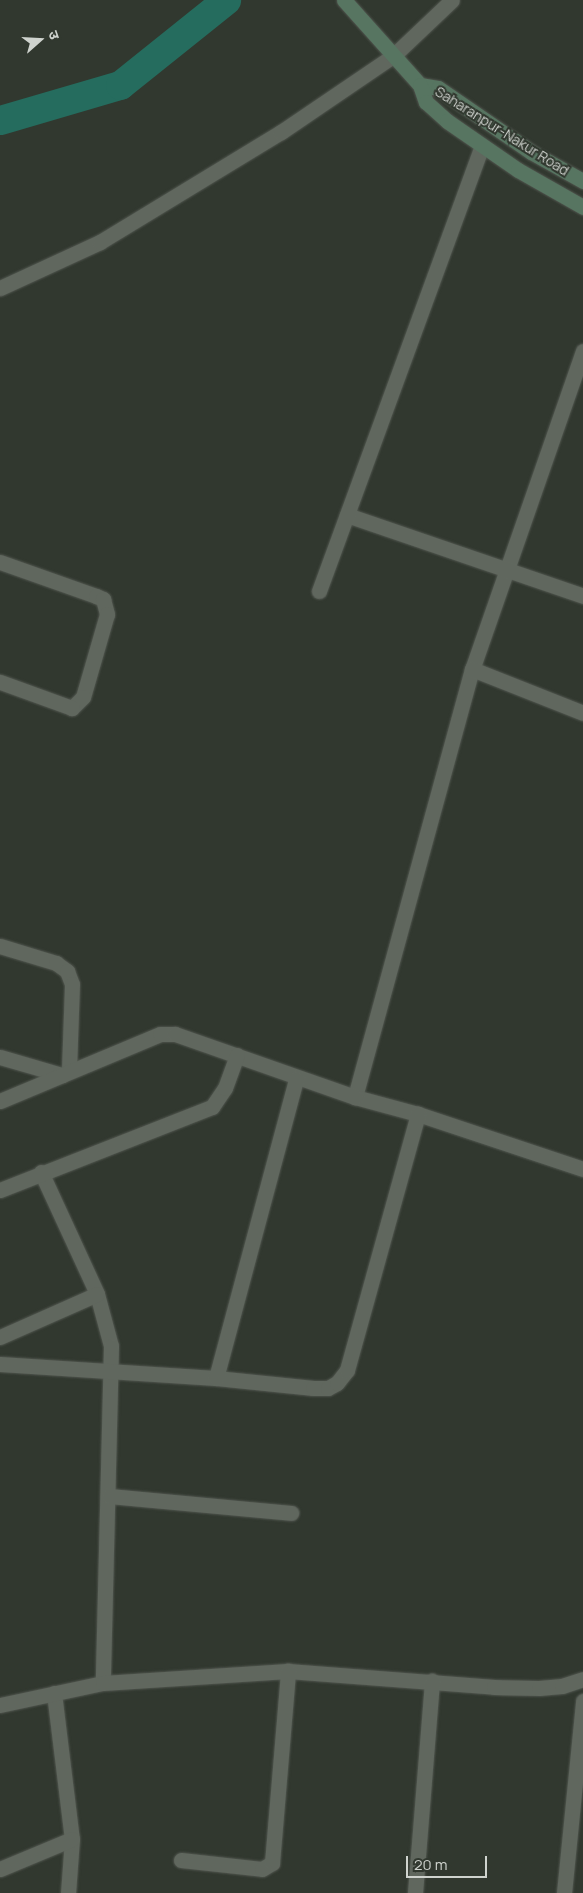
<!DOCTYPE html>
<meta charset="utf-8">
<style>
body{margin:0}
#map{position:relative;width:583px;height:1893px;overflow:hidden;background:#31382f;font-family:Manrope,"Noto Sans Devanagari",sans-serif}
div>[style]{position:absolute}
.canal>*{height:29px;margin:-14.5px;padding:0 14.5px;transform-origin:14.5px;border-radius:14.5px;background:#256c5e}
.roads{filter:drop-shadow(0 0 1px #50554e) drop-shadow(0 0 1px #50554e)}
.minor>*{height:15px;margin:-7.5px;padding:0 7.5px;transform-origin:7.5px;border-radius:7.5px;background:#60675e}
.tertiary>*{height:15px;margin:-7.5px;padding:0 7.5px;transform-origin:7.5px;border-radius:7.5px;background:#60675e}
.secondary>*{height:15px;margin:-7.5px;padding:0 7.5px;transform-origin:7.5px;border-radius:7.5px;background:#577561}
span{translate:-50% -50%;white-space:nowrap;text-align:center;line-height:1.15;-webkit-text-stroke:4px #31382f;paint-order:stroke}
.street-label{font-size:14px;color:#cfd3ce}
.north{position:absolute;left:15px;top:15px;width:50px;height:50px;-webkit-text-stroke:4px #31382f;paint-order:stroke;rotate:71deg;font-size:14px;font-weight:700;line-height:20px;text-align:center;color:#cfd3ce}
.north::after{content:'';display:block;margin:auto;width:18px;height:22px;background:#cfd3ce;clip-path:polygon(50% 0,100% 100%,50% 72%,0 100%)}
.scale{position:absolute;left:406px;top:1856px;width:81px;height:22px;box-sizing:border-box;border:2px solid #cfd3ce;border-top:0;padding-left:6px;font-size:15px;line-height:18px;white-space:nowrap;color:#cfd3ce;-webkit-text-stroke:4px #31382f;paint-order:stroke}
</style>
<div id="map">
<div class="canal">
<div style="left:0;top:120px;width:125px;rotate:-16.3deg"></div>
<div style="left:120px;top:85px;width:136px;rotate:-38.7deg"></div>
</div>
<div class="roads">
<div class="minor">
<div style="left:0;top:288px;width:110px;rotate:-24.7deg"></div>
<div style="left:100px;top:242px;width:212px;rotate:-31.3deg"></div>
<div style="left:281px;top:132px;width:135px;rotate:-34.2deg"></div>
<div style="left:583px;top:351px;width:337px;rotate:109.2deg"></div>
<div style="left:472px;top:669px;width:444px;rotate:105.3deg"></div>
<div style="left:355px;top:1097px;width:65px;rotate:15.1deg"></div>
<div style="left:418px;top:1114px;width:174px;rotate:18.4deg"></div>
<div style="left:347px;top:515px;width:250px;rotate:18.9deg"></div>
<div style="left:0;top:562px;width:102px;rotate:19.5deg"></div>
<div style="left:96px;top:596px;width:8px;rotate:23deg"></div>
<div style="left:103px;top:599px;width:16px;rotate:75deg"></div>
<div style="left:107px;top:614px;width:86px;rotate:106.1deg"></div>
<div style="left:83px;top:697px;width:16px;rotate:135deg"></div>
<div style="left:72px;top:708px;width:77px;rotate:-160.1deg"></div>
<div style="left:319px;top:591px;width:474px;rotate:-69.9deg"></div>
<div style="left:472px;top:669px;width:119px;rotate:21.6deg"></div>
<div style="left:0;top:946px;width:59px;rotate:16.9deg"></div>
<div style="left:56px;top:963px;width:14px;rotate:36deg"></div>
<div style="left:67px;top:971px;width:14px;rotate:69deg"></div>
<div style="left:72px;top:984px;width:87px;rotate:92deg"></div>
<div style="left:0;top:1057px;width:65px;rotate:16.2deg"></div>
<div style="left:0;top:1101px;width:173px;rotate:-22.7deg"></div>
<div style="left:160px;top:1034px;width:15px"></div>
<div style="left:175px;top:1034px;width:191px;rotate:19.3deg"></div>
<div style="left:41px;top:1172px;width:134px;rotate:65.3deg"></div>
<div style="left:97px;top:1294px;width:54px;rotate:74.9deg"></div>
<div style="left:111px;top:1346px;width:337px;rotate:91.4deg"></div>
<div style="left:0;top:1190px;width:228px;rotate:-21.4deg"></div>
<div style="left:212px;top:1107px;width:23px;rotate:-56deg"></div>
<div style="left:225px;top:1088px;width:35px;rotate:-70deg"></div>
<div style="left:0;top:1337px;width:106px;rotate:-23.9deg"></div>
<div style="left:0;top:1364px;width:216px;rotate:3.7deg"></div>
<div style="left:216px;top:1378px;width:98px;rotate:5.9deg"></div>
<div style="left:313px;top:1388px;width:15px"></div>
<div style="left:328px;top:1388px;width:10px;rotate:-29deg"></div>
<div style="left:337px;top:1383px;width:16px;rotate:-52deg"></div>
<div style="left:347px;top:1370px;width:266px;rotate:-74.5deg"></div>
<div style="left:216px;top:1378px;width:310px;rotate:-75deg"></div>
<div style="left:109px;top:1496px;width:183px;rotate:5.3deg"></div>
<div style="left:54px;top:1693px;width:147px;rotate:83deg"></div>
<div style="left:72px;top:1839px;width:54px;rotate:94.2deg"></div>
<div style="left:0;top:1705px;width:105px;rotate:-12.1deg"></div>
<div style="left:103px;top:1683px;width:185px;rotate:-3.7deg"></div>
<div style="left:288px;top:1671px;width:207px;rotate:4.4deg"></div>
<div style="left:494px;top:1687px;width:45px;rotate:1.3deg"></div>
<div style="left:539px;top:1688px;width:23px;rotate:-5deg"></div>
<div style="left:562px;top:1686px;width:22px;rotate:-18deg"></div>
<div style="left:181px;top:1860px;width:81px;rotate:6.3deg"></div>
<div style="left:262px;top:1869px;width:12px;rotate:-31deg"></div>
<div style="left:272px;top:1863px;width:193px;rotate:-85.2deg"></div>
<div style="left:0;top:1869px;width:78px;rotate:-22.6deg"></div>
<div style="left:415px;top:1893px;width:213px;rotate:-85.4deg"></div>
<div style="left:564px;top:1893px;width:193px;rotate:-84.3deg"></div>
</div>
<div class="tertiary">
<div style="left:393px;top:56px;width:81px;rotate:-43.5deg"></div>
</div>
<div class="secondary">
<div style="left:344px;top:0;width:114px;rotate:48.2deg"></div>
<div style="left:420px;top:85px;width:18px;rotate:9deg"></div>
<div style="left:438px;top:88px;width:113px;rotate:34.5deg"></div>
<div style="left:531px;top:152px;width:60px;rotate:29.1deg"></div>
<div style="left:420px;top:85px;width:18px;rotate:71deg"></div>
<div style="left:426px;top:102px;width:28px;rotate:42deg"></div>
<div style="left:447px;top:121px;width:86px;rotate:34.6deg"></div>
<div style="left:518px;top:170px;width:75px;rotate:29.6deg"></div>
</div>
</div>
<div class="street-label">
<span style="left:502px;top:131px;rotate:32deg">Saharanpur-Nakur Road</span>
</div>
<div class="north">उ</div>
<div class="scale">20 m</div>
</div>
